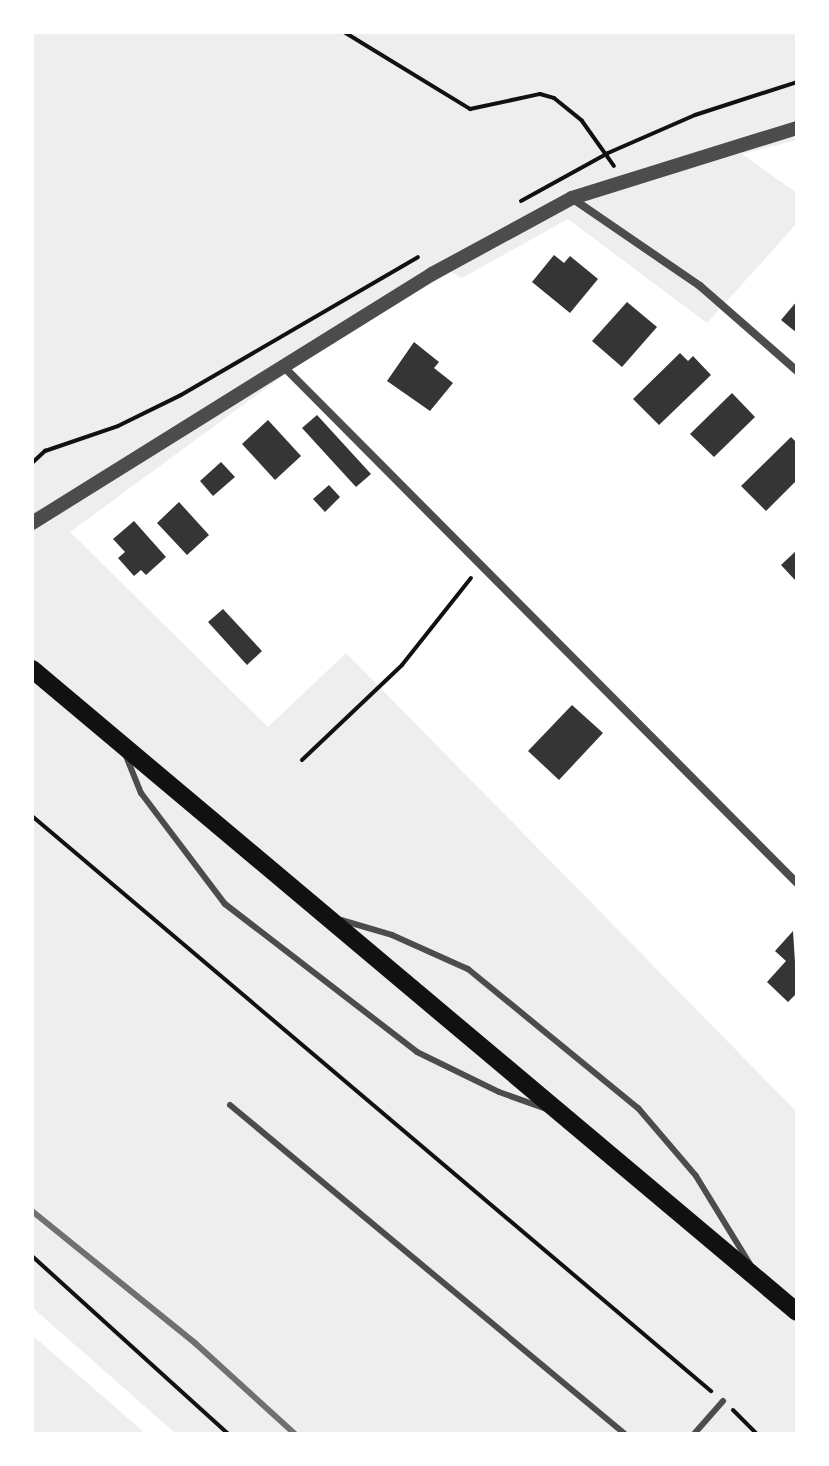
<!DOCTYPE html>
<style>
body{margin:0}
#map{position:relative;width:829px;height:1466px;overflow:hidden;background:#fff;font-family:"PT Serif",serif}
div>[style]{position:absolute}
.green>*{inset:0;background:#eee}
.building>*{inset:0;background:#353535}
.path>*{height:4px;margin:-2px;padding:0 2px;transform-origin:2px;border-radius:2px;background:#111}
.service>*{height:6px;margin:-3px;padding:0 3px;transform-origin:3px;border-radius:3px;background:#4c4c4c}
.minor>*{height:8px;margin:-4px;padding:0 4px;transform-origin:4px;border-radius:4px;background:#4c4c4c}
.tertiary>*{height:14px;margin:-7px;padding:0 7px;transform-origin:7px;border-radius:7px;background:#4c4c4c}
.primary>*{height:18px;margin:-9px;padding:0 9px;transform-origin:9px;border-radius:9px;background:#111}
.rail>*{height:6px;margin:-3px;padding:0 3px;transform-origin:3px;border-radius:3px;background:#707070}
span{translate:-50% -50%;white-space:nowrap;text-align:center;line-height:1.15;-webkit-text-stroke:6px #fff;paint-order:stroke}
.frame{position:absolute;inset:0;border:34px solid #fff;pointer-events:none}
</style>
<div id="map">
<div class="green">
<div style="clip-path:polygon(32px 32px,797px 32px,797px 140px,742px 154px,797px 193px,797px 223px,707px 323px,568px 219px,462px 278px,451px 272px,314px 353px,70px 532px,268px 727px,346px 653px,797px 1112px,797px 1434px,176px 1434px,32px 1307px)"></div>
<div style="clip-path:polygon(32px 1335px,146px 1434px,32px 1434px)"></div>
</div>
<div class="building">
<div style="clip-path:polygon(554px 255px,564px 263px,570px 256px,598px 279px,570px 313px,532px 282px)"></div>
<div style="clip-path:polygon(797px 301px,797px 333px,781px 320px)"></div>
<div style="clip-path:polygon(627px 302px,657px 327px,622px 367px,592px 341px)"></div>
<div style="clip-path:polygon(414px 342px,439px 362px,434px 368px,453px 383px,430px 411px,387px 381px)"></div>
<div style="clip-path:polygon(680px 353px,688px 361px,693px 356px,711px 375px,659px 425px,633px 399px)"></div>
<div style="clip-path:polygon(732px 393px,755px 417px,714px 457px,690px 434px)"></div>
<div style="clip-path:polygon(317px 415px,371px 474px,356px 487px,302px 428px)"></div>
<div style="clip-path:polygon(268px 420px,301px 456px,275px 480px,242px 444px)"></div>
<div style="clip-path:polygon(791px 437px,797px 443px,797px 480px,766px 511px,741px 486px)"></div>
<div style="clip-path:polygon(221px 462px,235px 477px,213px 496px,200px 481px)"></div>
<div style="clip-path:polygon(329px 485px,340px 497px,325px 512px,313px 499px)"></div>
<div style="clip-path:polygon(179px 502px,209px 535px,187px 555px,157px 523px)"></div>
<div style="clip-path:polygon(134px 521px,166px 557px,146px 575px,141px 570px,134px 576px,118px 558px,125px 552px,113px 539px)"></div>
<div style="clip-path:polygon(797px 550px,797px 579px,795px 580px,781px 565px)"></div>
<div style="clip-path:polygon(223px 609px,262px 651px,247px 665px,208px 622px)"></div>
<div style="clip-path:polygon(572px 705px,603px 733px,559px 780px,528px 751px)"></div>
<div style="clip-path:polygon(793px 931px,797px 993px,788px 1002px,767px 982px,786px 961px,775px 951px)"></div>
</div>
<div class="path">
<div style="left:344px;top:32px;width:148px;rotate:31.4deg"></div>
<div style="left:470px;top:109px;width:72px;rotate:-12.1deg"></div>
<div style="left:540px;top:94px;width:15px;rotate:16deg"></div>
<div style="left:554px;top:98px;width:36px;rotate:39deg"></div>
<div style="left:582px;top:121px;width:55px;rotate:54.6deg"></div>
<div style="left:521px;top:201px;width:99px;rotate:-28.9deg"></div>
<div style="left:608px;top:153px;width:95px;rotate:-23.6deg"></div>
<div style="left:695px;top:115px;width:107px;rotate:-17.9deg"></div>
<div style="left:32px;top:463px;width:18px;rotate:-43deg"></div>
<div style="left:45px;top:451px;width:77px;rotate:-18.9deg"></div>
<div style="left:118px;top:426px;width:70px;rotate:-26.2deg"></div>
<div style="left:181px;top:395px;width:274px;rotate:-30.2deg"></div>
<div style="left:302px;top:760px;width:138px;rotate:-43.5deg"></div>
<div style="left:402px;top:665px;width:111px;rotate:-51.6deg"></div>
<div style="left:32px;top:816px;width:890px;rotate:40.26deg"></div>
<div style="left:32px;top:1256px;width:265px;rotate:42.2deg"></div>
<div style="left:733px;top:1410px;width:34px;rotate:45deg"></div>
</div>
<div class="service">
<div style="left:126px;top:756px;width:40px;rotate:68deg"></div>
<div style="left:141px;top:793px;width:139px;rotate:52.9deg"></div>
<div style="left:225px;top:904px;width:242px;rotate:37.6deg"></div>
<div style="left:417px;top:1052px;width:91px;rotate:26deg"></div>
<div style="left:499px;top:1092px;width:48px;rotate:19.6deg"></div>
<div style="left:341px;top:920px;width:53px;rotate:16.4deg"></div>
<div style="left:392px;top:935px;width:83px;rotate:24.1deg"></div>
<div style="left:468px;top:969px;width:220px;rotate:39.3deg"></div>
<div style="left:638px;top:1108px;width:89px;rotate:49.5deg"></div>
<div style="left:696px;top:1176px;width:103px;rotate:58.5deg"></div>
<div style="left:230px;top:1105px;width:514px;rotate:39.79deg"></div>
<div style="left:694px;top:1434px;width:44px;rotate:-48.7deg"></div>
</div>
<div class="minor">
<div style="left:573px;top:199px;width:154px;rotate:34.4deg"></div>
<div style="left:700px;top:286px;width:129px;rotate:41.2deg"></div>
<div style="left:283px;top:366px;width:729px;rotate:45.17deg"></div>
</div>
<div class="tertiary">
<div style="left:32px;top:523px;width:471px;rotate:-31.9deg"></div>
<div style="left:432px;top:274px;width:159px;rotate:-28.5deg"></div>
<div style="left:572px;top:198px;width:236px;rotate:-17.3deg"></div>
</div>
<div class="primary">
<div style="left:32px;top:669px;width:999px;rotate:40.05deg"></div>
</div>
<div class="rail">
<div style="left:32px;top:1211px;width:210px;rotate:39deg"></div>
<div style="left:195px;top:1343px;width:135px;rotate:42.3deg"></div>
</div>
<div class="frame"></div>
</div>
